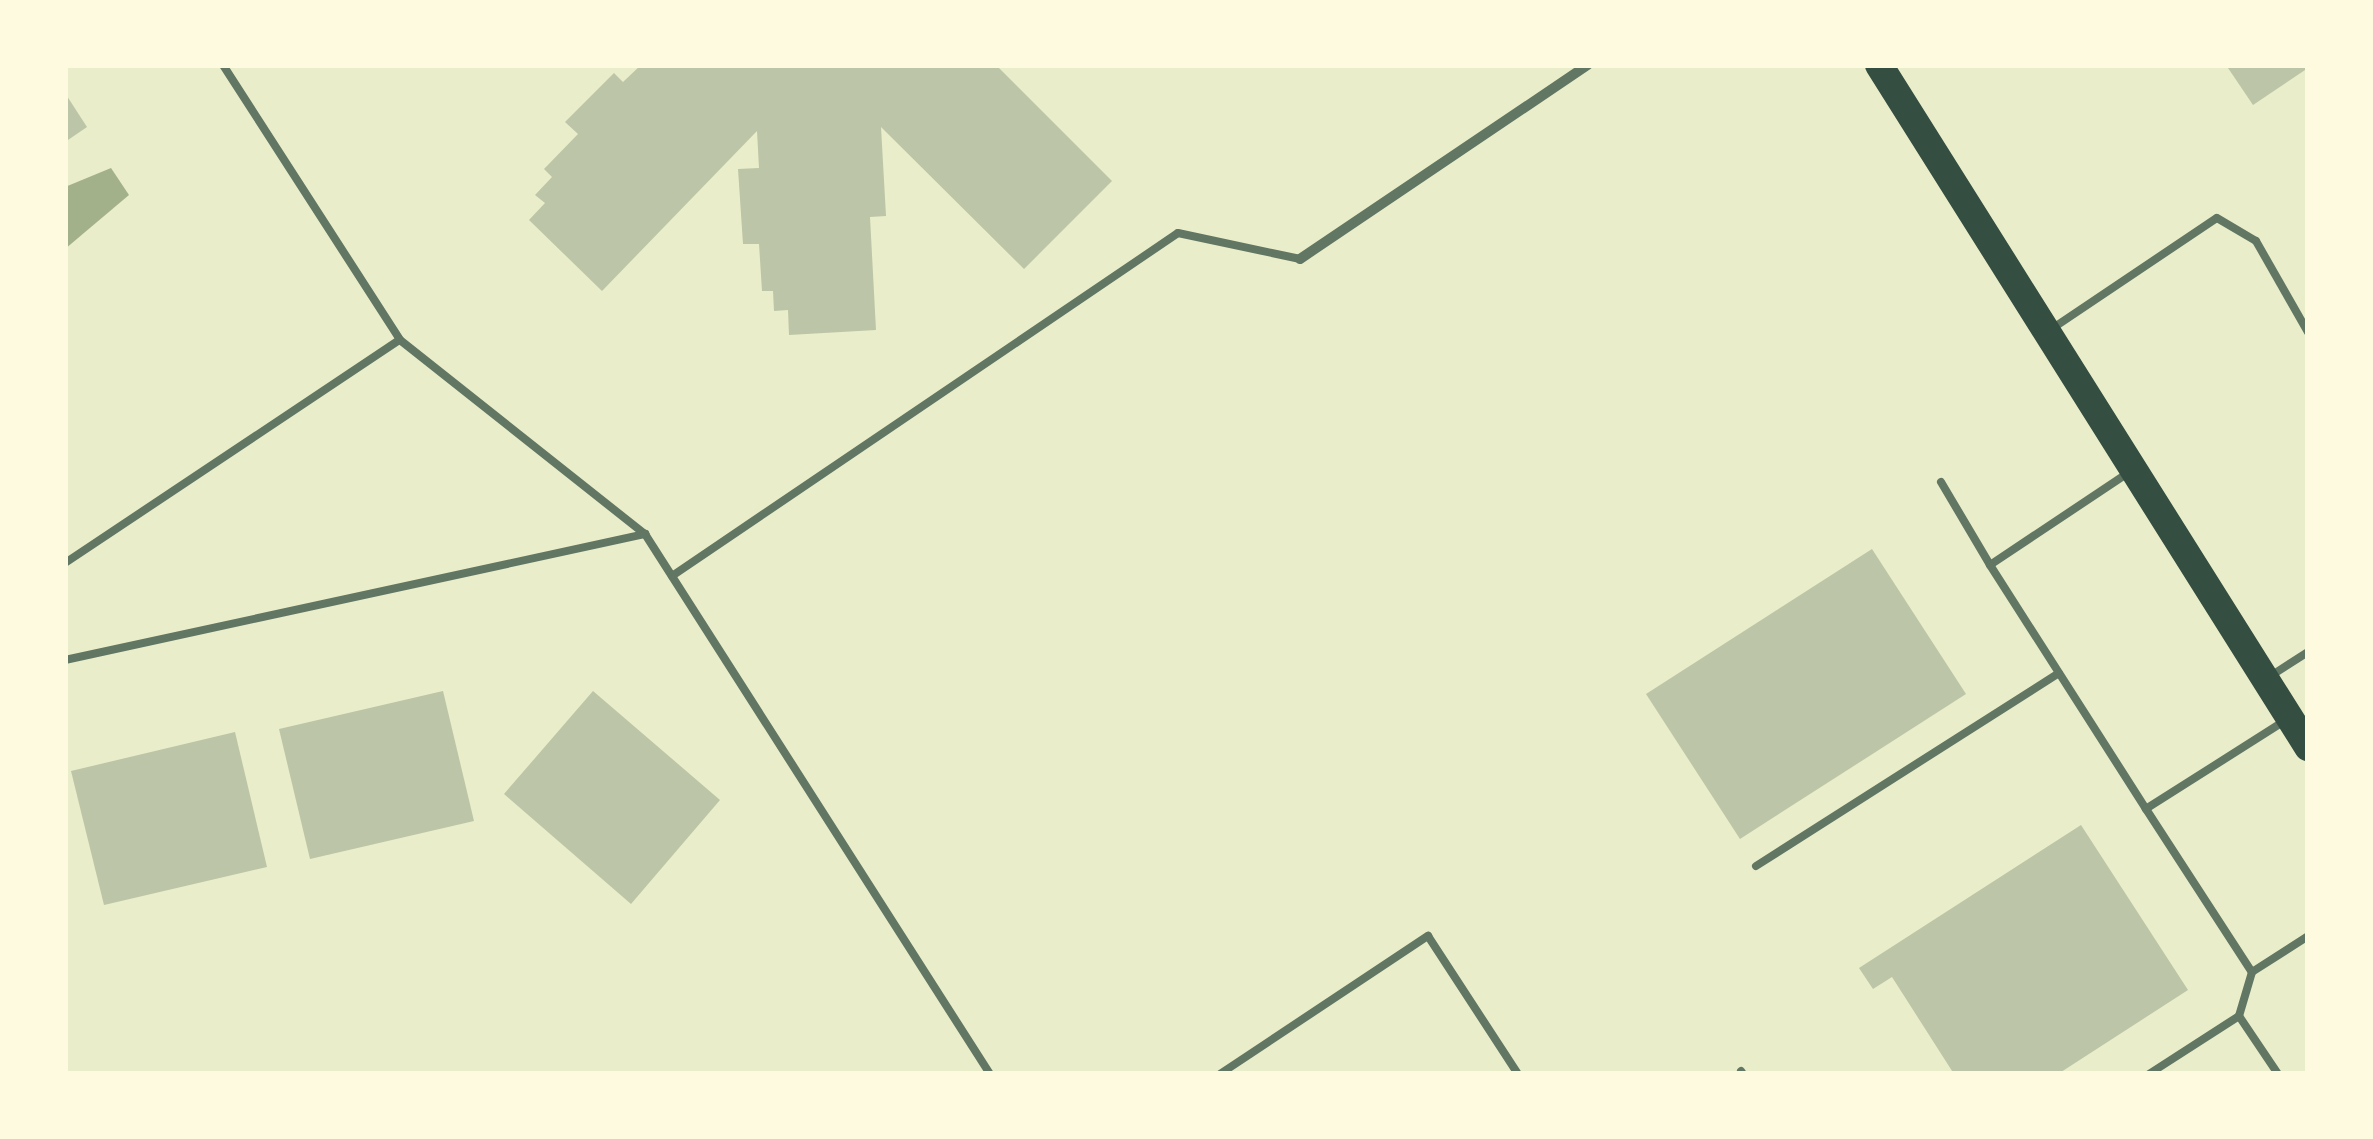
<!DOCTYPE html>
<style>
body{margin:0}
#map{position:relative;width:2373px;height:1139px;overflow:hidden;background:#e9edc9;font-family:"Source Sans 3",sans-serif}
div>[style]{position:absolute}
.water>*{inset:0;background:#a3b18a}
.building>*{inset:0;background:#bcc5a7}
.service>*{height:8px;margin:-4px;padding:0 4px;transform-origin:4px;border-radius:4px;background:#617663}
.minor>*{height:10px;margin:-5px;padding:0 5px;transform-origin:5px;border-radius:5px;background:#617663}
.trunk>*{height:28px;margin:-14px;padding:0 14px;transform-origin:14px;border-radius:14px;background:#344e41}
span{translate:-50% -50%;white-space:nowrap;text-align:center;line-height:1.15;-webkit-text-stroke:8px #fefae0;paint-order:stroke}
.frame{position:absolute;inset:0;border:68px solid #fefae0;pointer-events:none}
</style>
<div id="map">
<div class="water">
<div style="clip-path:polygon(111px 168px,129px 195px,65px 249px,65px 187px)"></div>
</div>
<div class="building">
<div style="clip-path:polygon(641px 65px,996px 65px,1112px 181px,1024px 269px,881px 127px,886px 216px,870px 217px,876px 330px,789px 335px,788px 310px,774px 311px,773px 291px,762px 291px,759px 244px,743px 244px,738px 169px,759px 168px,757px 131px,602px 291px,529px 220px,545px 203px,535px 195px,552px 177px,544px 169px,578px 134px,565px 122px,614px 73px,623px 82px)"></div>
<div style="clip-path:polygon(2226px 65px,2308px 65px,2308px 68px,2253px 105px)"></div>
<div style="clip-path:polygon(65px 93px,87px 127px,65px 142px)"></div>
<div style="clip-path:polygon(1872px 549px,1966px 694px,1740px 839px,1646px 694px)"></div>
<div style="clip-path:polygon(443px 691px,474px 821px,310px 859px,279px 729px)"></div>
<div style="clip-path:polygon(593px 691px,720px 800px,631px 904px,504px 794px)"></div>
<div style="clip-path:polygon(235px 732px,267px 867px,104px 905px,71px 771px)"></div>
<div style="clip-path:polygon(2081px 825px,2188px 990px,2058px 1074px,1954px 1074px,1892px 977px,1873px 989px,1859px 968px)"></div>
</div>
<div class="service">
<div style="left:223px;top:65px;width:327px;rotate:57.2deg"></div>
<div style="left:400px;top:340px;width:313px;rotate:38.4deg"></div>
<div style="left:645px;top:534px;width:641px;rotate:57.43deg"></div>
<div style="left:2053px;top:328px;width:197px;rotate:-33.9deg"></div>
<div style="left:2217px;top:218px;width:45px;rotate:30.5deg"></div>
<div style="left:2256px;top:241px;width:105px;rotate:60.3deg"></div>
<div style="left:1941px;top:482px;width:96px;rotate:59.4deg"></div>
<div style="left:1990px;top:565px;width:166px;rotate:-33.7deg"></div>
<div style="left:65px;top:563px;width:402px;rotate:-33.7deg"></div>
<div style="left:1990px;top:565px;width:290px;rotate:57.4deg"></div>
<div style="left:672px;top:576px;width:611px;rotate:-34.13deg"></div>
<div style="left:1178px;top:233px;width:125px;rotate:12deg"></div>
<div style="left:65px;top:660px;width:594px;rotate:-12.26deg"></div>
<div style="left:2269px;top:677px;width:46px;rotate:-32.7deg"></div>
<div style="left:2286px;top:720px;width:166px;rotate:147.6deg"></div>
<div style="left:2146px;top:809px;width:194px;rotate:57deg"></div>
<div style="left:2252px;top:972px;width:67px;rotate:-32.7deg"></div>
<div style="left:1756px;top:866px;width:359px;rotate:-32.5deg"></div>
<div style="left:2239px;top:1016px;width:46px;rotate:-73.5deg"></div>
<div style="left:1741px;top:1071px;width:4px;rotate:56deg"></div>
<div style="left:1220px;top:1074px;width:250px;rotate:-33.6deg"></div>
<div style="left:1428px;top:936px;width:165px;rotate:56.9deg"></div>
<div style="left:2149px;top:1074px;width:107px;rotate:-32.8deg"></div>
<div style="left:2239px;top:1016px;width:70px;rotate:56.1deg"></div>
</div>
<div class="minor">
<div style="left:1300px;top:259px;width:347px;rotate:-34deg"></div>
</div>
<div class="trunk">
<div style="left:1879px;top:65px;width:806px;rotate:57.83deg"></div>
</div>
<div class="frame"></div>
</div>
